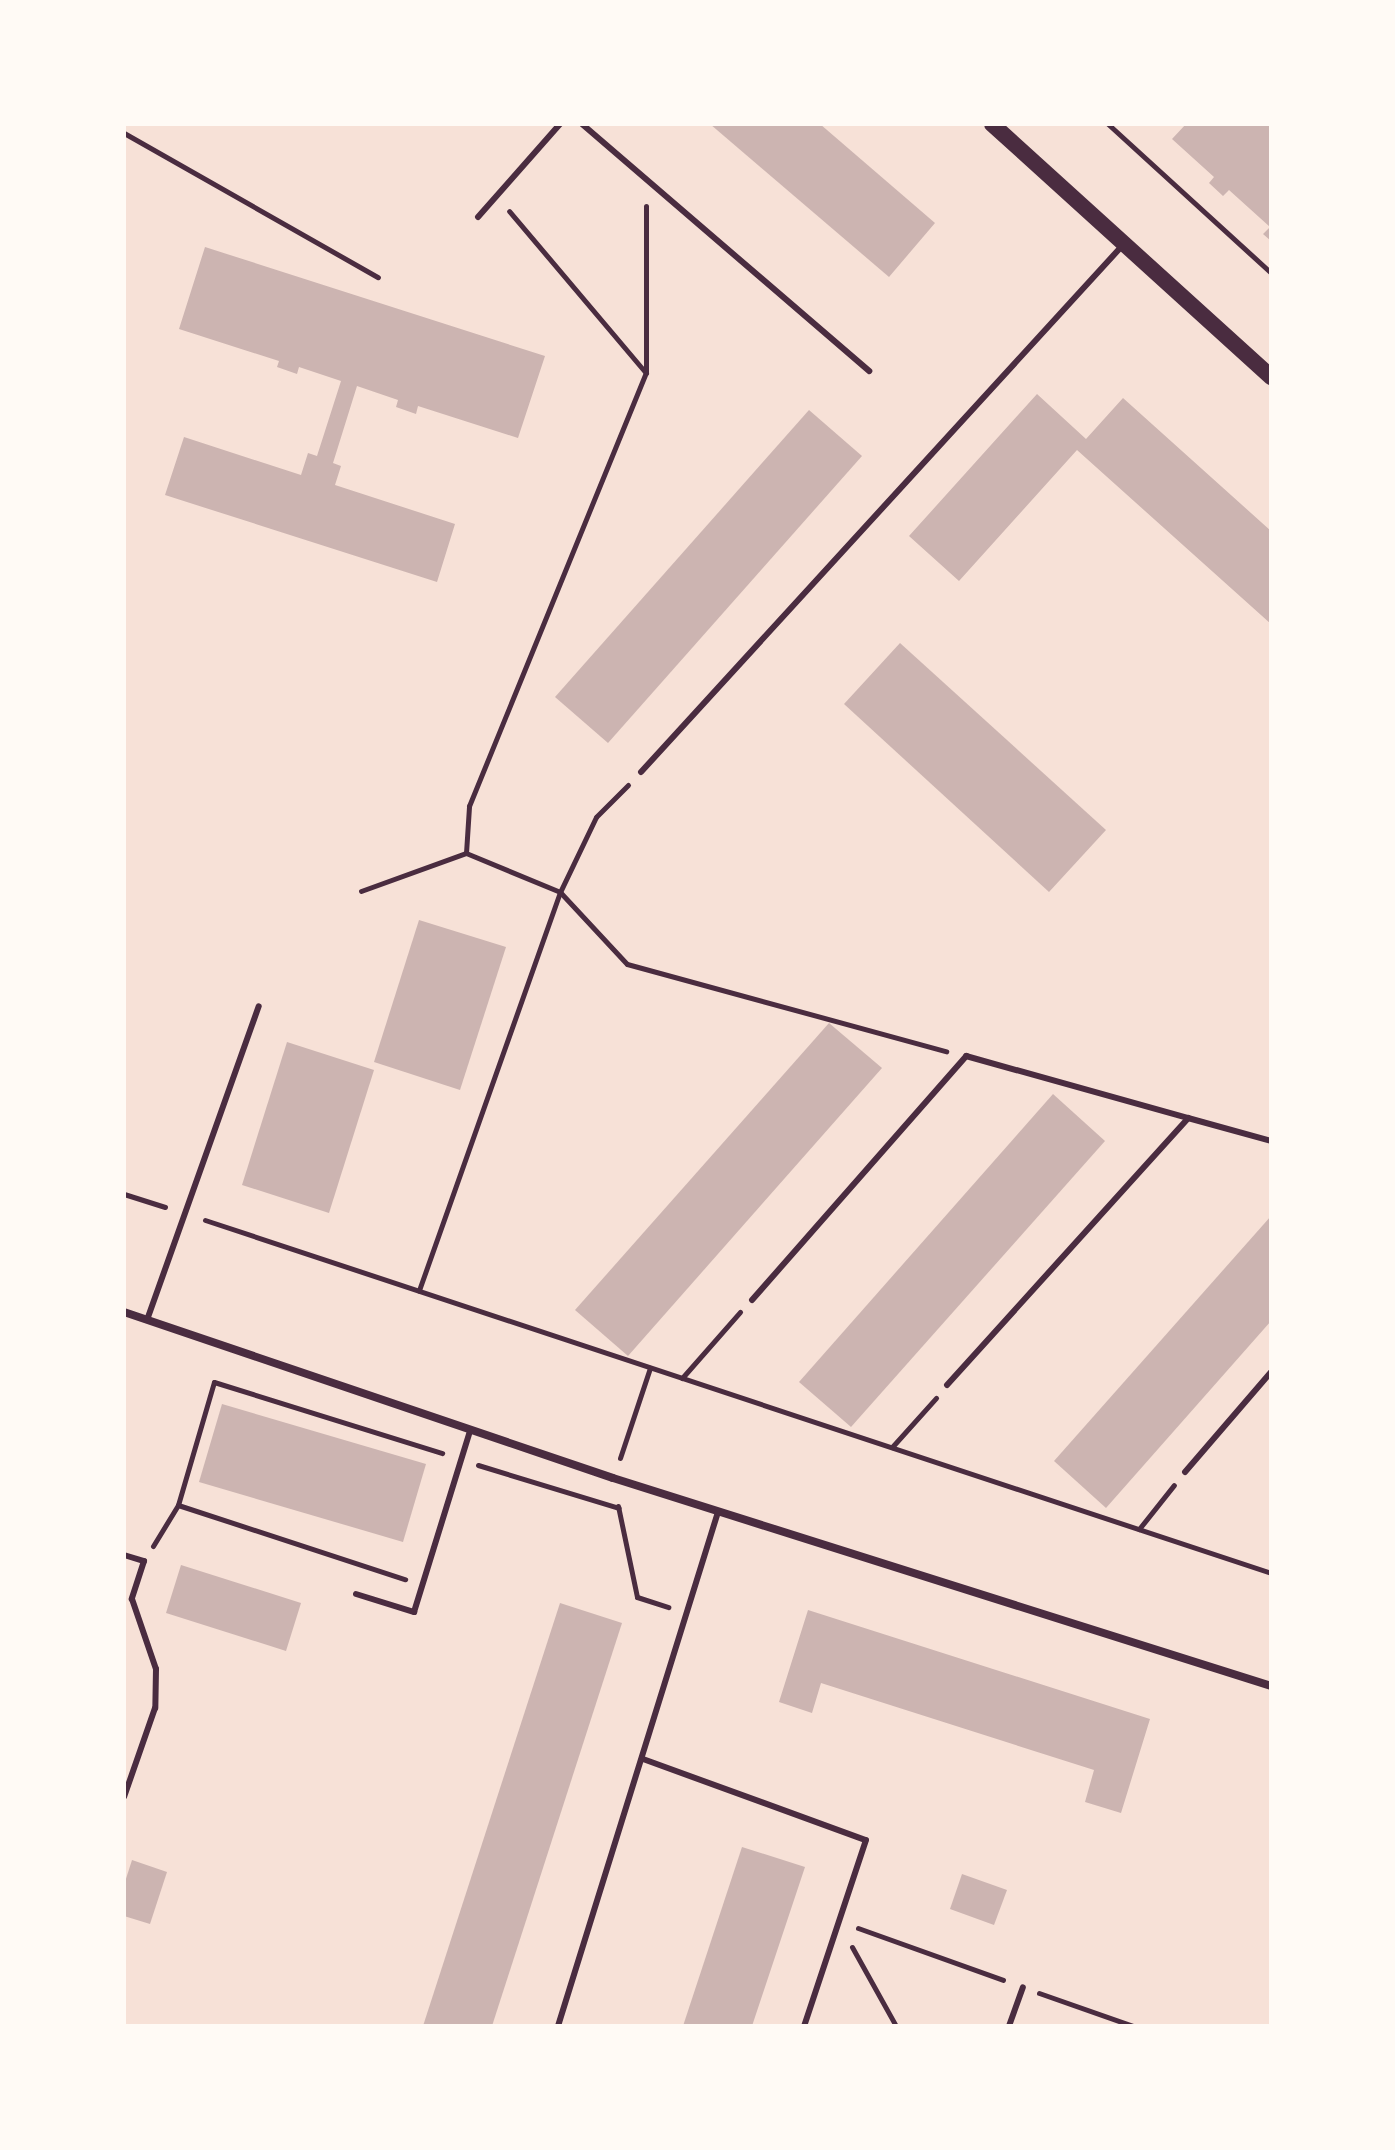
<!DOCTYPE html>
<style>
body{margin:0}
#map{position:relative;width:1395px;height:2150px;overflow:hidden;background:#f7e1d7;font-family:"Sofia Sans Condensed",sans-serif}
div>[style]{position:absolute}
.building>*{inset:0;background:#ccb4b1}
.path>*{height:5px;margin:-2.5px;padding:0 2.5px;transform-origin:2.5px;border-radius:2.5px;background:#4a2c40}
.service>*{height:6px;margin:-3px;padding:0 3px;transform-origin:3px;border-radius:3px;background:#4a2c40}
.minor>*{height:8px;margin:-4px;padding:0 4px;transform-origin:4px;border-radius:4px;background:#4a2c40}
.secondary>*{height:16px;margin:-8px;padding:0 8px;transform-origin:8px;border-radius:8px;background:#4a2c40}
span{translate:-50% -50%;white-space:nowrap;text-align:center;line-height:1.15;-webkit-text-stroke:6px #fffaf5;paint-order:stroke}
.frame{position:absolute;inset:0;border:126px solid #fffaf5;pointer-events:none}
</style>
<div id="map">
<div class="building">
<div style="clip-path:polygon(710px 124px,820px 124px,935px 223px,889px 277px)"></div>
<div style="clip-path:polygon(1186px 124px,1271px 124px,1271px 241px,1263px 234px,1270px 227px,1229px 190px,1223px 196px,1209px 183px,1214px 177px,1172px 139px)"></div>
<div style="clip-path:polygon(205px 247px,545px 356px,518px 438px,418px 406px,416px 414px,396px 407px,398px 400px,357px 386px,333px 463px,341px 466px,335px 485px,455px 524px,437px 582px,165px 495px,184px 437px,301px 475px,308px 453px,317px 456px,341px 381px,299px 367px,297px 374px,277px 367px,279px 361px,179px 329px)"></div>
<div style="clip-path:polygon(1037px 394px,1086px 439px,1123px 398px,1271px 531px,1271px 624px,1077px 450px,959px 581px,909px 536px)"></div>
<div style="clip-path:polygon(809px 410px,862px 456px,608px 743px,555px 697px)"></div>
<div style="clip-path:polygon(900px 643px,1106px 830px,1049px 892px,844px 704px)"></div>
<div style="clip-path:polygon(419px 920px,506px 947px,460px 1090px,374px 1062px)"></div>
<div style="clip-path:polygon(829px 1023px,882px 1068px,628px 1356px,575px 1310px)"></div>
<div style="clip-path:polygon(287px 1042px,374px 1070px,329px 1213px,242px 1185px)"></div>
<div style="clip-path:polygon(1053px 1094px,1105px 1141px,851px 1427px,799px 1382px)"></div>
<div style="clip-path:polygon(1271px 1216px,1271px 1321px,1106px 1508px,1054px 1461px)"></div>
<div style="clip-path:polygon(222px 1404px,426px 1464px,403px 1542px,199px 1482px)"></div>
<div style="clip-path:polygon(181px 1565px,301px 1603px,286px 1651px,166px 1613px)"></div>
<div style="clip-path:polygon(560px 1603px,622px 1623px,492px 2026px,423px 2026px)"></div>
<div style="clip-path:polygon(808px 1610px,1150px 1719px,1121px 1813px,1085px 1802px,1094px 1770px,821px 1683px,812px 1713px,779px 1702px)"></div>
<div style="clip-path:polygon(742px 1847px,805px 1867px,752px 2026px,683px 2026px)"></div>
<div style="clip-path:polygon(132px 1860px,167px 1872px,150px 1924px,124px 1916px,124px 1885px)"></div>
<div style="clip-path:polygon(962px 1874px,1007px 1890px,994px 1925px,950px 1909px)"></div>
</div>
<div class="path">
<div style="left:1108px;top:124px;width:221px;rotate:42.4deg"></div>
<div style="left:124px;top:133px;width:292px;rotate:29.6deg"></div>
<div style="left:646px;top:206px;width:166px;rotate:90deg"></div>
<div style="left:628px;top:785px;width:45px;rotate:135deg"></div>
<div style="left:596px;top:817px;width:83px;rotate:115.6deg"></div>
<div style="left:560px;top:892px;width:98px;rotate:47.1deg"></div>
<div style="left:627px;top:964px;width:331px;rotate:15.3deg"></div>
<div style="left:466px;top:853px;width:47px;rotate:-86.3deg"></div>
<div style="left:469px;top:806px;width:468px;rotate:-67.8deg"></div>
<div style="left:646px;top:373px;width:212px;rotate:-130.2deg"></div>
<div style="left:361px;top:891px;width:112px;rotate:-19.9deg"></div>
<div style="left:466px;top:853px;width:102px;rotate:22.5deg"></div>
<div style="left:560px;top:892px;width:423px;rotate:109.5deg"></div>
<div style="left:124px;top:1194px;width:43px;rotate:17.6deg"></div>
<div style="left:205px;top:1220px;width:1123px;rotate:18.32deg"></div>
<div style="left:682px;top:1378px;width:88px;rotate:-48.7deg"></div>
<div style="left:892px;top:1447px;width:66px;rotate:-48.1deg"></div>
<div style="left:620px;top:1458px;width:95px;rotate:-71.6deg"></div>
<div style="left:478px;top:1465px;width:147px;rotate:17deg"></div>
<div style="left:178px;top:1505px;width:239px;rotate:18.1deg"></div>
<div style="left:618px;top:1506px;width:93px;rotate:78.2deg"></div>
<div style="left:637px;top:1597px;width:33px;rotate:18deg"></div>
<div style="left:1139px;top:1529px;width:56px;rotate:-51.5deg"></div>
<div style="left:153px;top:1546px;width:48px;rotate:-58.6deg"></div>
<div style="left:178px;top:1505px;width:128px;rotate:-73.7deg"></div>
<div style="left:214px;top:1382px;width:239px;rotate:17.3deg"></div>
<div style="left:858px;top:1928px;width:154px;rotate:19.7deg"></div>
<div style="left:852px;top:1947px;width:90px;rotate:60.9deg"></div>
<div style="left:1039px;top:1993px;width:100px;rotate:19.3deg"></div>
</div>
<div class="service">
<div style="left:582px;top:124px;width:379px;rotate:40.7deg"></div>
<div style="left:478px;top:217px;width:124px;rotate:-48.6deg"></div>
<div style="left:641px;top:772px;width:713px;rotate:-47.56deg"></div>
<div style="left:752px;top:1300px;width:325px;rotate:-48.7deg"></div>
<div style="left:966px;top:1056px;width:230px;rotate:15.6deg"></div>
<div style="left:147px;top:1320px;width:333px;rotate:-70.4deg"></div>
<div style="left:947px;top:1385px;width:360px;rotate:-47.9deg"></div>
<div style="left:1188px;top:1118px;width:86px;rotate:15.5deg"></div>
<div style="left:1185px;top:1472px;width:132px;rotate:-49.3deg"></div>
<div style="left:124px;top:1555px;width:21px;rotate:17deg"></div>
<div style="left:144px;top:1561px;width:40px;rotate:108deg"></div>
<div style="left:132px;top:1599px;width:74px;rotate:71.1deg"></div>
<div style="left:156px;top:1669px;width:39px;rotate:91deg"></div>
<div style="left:155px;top:1708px;width:94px;rotate:109.2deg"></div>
<div style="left:356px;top:1594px;width:61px;rotate:17.2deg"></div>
<div style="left:414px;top:1612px;width:189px;rotate:-72.8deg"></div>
<div style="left:643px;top:1759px;width:237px;rotate:20deg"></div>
<div style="left:866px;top:1840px;width:196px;rotate:108.4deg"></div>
<div style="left:558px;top:2026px;width:538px;rotate:-72.71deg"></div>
<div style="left:1009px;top:2026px;width:41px;rotate:-70.3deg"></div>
</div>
<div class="minor">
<div style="left:124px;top:1312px;width:516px;rotate:18.75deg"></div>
<div style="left:613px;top:1478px;width:690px;rotate:17.54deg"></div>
</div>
<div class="secondary">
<div style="left:992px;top:124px;width:377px;rotate:42.2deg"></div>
</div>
<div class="frame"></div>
</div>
